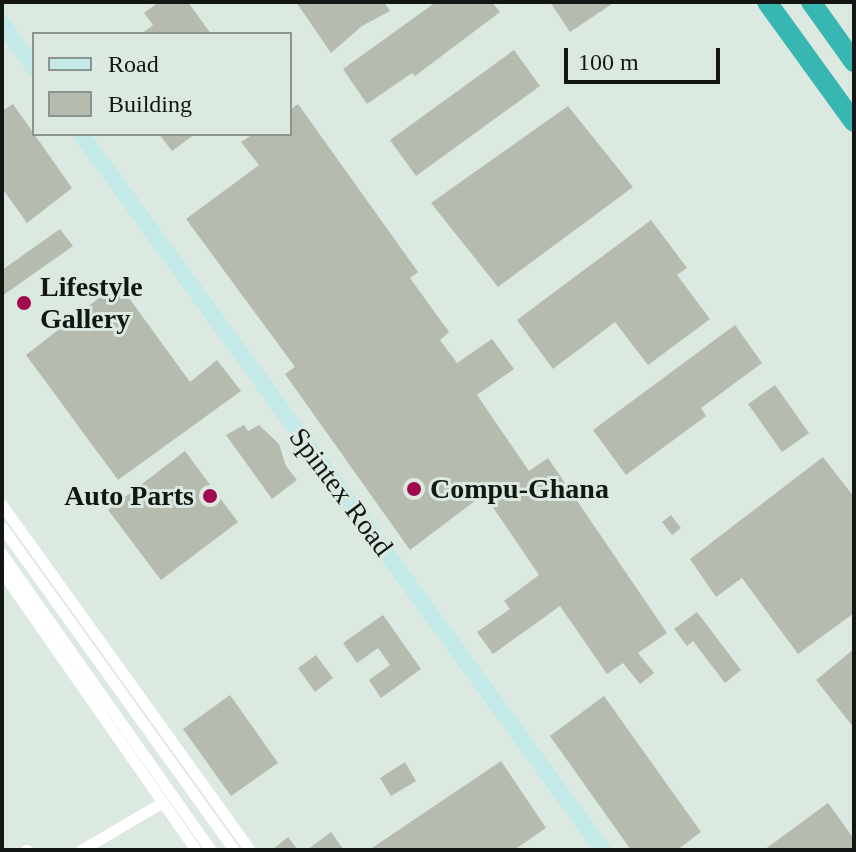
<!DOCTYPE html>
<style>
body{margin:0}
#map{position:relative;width:856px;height:852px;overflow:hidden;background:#dbe9e1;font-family:"Times New Roman",serif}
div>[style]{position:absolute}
.building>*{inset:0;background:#b5bbaf}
.minor>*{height:11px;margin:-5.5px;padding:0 5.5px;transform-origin:5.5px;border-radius:5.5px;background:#fff}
.secondary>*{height:16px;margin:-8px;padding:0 8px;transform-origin:8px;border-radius:8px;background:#c3e9e8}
.motorway>*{height:20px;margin:-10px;padding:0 10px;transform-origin:10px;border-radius:10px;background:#37b6b2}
.dots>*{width:22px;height:22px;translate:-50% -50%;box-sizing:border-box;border:4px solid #dbe9e1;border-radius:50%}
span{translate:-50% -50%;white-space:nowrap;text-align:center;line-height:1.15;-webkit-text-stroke:6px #dbe9e1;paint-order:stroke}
.poi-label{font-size:28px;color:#121714;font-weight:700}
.left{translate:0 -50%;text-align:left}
.right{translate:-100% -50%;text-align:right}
.street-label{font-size:28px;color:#121714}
.frame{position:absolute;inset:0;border:4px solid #121714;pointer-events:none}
.legend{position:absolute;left:32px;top:32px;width:260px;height:104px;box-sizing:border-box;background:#dbe9e1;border:2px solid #8b958f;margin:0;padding:10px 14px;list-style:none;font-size:24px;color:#121714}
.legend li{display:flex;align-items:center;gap:16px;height:40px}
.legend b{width:40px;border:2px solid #8b958f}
.scale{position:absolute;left:564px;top:48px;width:156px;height:36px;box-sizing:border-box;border:4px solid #121714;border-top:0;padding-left:10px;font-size:24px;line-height:28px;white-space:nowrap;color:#121714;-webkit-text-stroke:6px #dbe9e1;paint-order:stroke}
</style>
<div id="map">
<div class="building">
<div style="clip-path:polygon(159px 2px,188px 2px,211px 34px,141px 34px,153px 25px,144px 13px)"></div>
<div style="clip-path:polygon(296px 2px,384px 2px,390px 11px,362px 26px,331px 53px)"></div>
<div style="clip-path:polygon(436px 2px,492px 2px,500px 12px,415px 76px,412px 73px,367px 104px,343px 69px)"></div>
<div style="clip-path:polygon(550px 2px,615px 2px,570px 32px)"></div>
<div style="clip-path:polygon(514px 50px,540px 86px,416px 176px,390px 140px)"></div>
<div style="clip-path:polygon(13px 104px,72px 188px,27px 223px,2px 188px,2px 111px)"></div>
<div style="clip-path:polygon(298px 104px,418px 272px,410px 278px,449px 332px,440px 340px,457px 363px,492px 339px,514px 369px,477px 395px,529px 471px,548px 458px,667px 633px,638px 653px,654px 673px,640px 684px,623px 663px,607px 674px,560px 606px,493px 654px,477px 632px,510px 609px,504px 601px,539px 575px,484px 494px,410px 550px,285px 374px,295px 367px,186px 219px,259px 165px,241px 142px,253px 134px,290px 134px,290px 110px)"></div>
<div style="clip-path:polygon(568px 106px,633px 187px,498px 287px,431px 203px)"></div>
<div style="clip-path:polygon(159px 134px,195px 134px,172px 151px)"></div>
<div style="clip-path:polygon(651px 220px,687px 268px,677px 275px,710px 319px,648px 365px,615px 322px,553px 369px,517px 320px)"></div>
<div style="clip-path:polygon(60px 229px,73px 246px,2px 296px,2px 270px)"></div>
<div style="clip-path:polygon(118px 283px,190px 382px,217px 360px,241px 391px,118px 480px,26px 355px)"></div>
<div style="clip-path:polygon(735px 325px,762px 363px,701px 408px,706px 416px,626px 475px,593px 430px)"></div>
<div style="clip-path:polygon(775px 385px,809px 433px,782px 452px,748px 404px)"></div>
<div style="clip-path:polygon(244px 425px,248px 431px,259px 425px,279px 444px,286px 466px,297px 480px,272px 499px,226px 435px)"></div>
<div style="clip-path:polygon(185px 451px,238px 522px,161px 580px,108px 510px)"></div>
<div style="clip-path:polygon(823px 457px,854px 497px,854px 613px,798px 654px,742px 578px,716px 597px,690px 559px)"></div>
<div style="clip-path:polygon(671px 515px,681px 528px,672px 535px,662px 522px)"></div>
<div style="clip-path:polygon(697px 612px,741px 670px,725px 683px,693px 641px,687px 646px,674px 629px)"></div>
<div style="clip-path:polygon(383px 615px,421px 669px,381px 698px,369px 680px,390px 665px,378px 648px,357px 663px,343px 643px)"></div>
<div style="clip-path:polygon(854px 649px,854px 728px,816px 680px)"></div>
<div style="clip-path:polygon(316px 655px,333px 678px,315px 692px,298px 668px)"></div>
<div style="clip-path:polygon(230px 695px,278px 763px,231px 796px,183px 729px)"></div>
<div style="clip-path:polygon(604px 696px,701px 832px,677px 850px,631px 850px,550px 736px)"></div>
<div style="clip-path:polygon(501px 761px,546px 828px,514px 850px,369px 850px)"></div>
<div style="clip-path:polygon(405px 762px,416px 781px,391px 796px,380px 778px)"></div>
<div style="clip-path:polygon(828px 803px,854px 839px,854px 850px,764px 850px)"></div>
<div style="clip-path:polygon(331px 832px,344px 850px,307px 850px)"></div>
<div style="clip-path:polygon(288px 837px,298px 850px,272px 850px)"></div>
</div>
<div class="minor">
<div style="left:2px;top:505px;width:425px;rotate:54.3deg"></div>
<div style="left:2px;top:527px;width:398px;rotate:54.3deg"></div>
<div style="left:2px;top:554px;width:362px;rotate:54.8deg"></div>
<div style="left:2px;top:572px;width:339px;rotate:55.1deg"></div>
<div style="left:26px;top:850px;width:1px"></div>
<div style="left:81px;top:850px;width:95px;rotate:-30.3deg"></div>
</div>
<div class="secondary">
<div style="left:2px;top:23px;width:55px;rotate:54.6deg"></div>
<div style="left:81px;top:134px;width:886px;rotate:53.91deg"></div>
</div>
<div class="motorway">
<div style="left:767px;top:2px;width:148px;rotate:54.1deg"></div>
<div style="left:811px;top:2px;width:74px;rotate:54.4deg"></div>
</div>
<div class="dots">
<div style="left:24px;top:303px;background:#a0094d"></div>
<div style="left:414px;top:489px;background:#a0094d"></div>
<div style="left:210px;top:496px;background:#a0094d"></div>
</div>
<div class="poi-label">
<span class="left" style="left:40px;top:303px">Lifestyle<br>Gallery</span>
<span class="left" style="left:430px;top:489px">Compu-Ghana</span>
<span class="right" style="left:194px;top:496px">Auto Parts</span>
</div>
<div class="street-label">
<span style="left:341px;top:492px;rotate:53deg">Spintex Road</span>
</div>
<div class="frame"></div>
<ul class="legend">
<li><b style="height:10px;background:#c3e9e8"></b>Road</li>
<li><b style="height:22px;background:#b5bbaf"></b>Building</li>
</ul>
<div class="scale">100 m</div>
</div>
